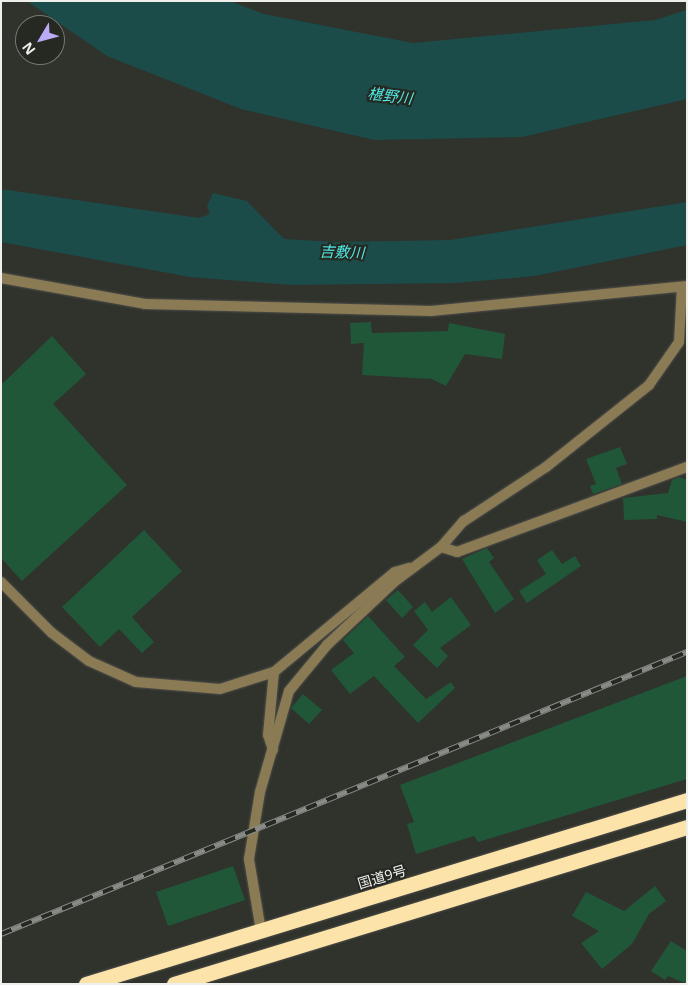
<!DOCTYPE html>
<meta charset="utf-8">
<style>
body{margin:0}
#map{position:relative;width:688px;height:985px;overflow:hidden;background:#30322c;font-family:"Open Sans","Noto Sans JP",sans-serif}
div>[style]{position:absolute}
.water>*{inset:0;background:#1b4c49}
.building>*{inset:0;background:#205739}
.roads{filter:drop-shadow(0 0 1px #4f504b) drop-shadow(0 0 1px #4f504b)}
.street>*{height:10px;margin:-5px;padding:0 5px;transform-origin:5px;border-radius:5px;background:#8b7b54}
.highway>*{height:15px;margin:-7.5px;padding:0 7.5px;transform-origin:7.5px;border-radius:7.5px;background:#fce3aa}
.rail>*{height:5.5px;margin-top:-2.75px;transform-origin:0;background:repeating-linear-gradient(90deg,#262822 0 11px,#898b86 0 22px);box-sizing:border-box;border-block:1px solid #898b86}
span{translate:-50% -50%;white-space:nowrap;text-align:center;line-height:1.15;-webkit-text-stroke:4px #262822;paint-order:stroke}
.street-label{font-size:14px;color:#eff0ec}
.water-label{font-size:15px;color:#4ee8e2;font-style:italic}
.frame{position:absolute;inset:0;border:2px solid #eff0ec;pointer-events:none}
.north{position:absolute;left:15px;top:15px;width:50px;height:50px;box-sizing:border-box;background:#262822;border:1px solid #767873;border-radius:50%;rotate:233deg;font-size:14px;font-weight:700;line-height:20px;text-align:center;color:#eff0ec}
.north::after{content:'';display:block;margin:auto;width:18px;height:22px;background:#bbaaf6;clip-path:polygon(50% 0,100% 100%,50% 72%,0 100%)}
</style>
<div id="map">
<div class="water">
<div style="clip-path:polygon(27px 1px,230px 1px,264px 14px,413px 43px,655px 20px,687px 10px,687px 99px,522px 137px,374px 140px,241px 109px,107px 56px)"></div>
<div style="clip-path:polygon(1px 189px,199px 218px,210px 214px,207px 206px,213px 193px,247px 201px,284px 239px,336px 242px,450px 240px,687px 202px,687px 245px,535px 276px,456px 283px,291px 285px,190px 277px,1px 242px)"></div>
</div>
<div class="building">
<div style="clip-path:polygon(371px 322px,372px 333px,448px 331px,449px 323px,505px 334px,502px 359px,465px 354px,446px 386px,432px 379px,362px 375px,364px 343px,351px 344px,350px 323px)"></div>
<div style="clip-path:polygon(52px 336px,86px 374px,53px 404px,127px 485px,22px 581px,1px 558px,1px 385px)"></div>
<div style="clip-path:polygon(620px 447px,627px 464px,616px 468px,622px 484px,593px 494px,590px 486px,596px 484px,586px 459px)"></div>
<div style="clip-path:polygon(679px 477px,687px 480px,687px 522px,657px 515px,657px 519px,624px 520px,623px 498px,668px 493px,672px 480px)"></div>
<div style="clip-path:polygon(144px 530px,182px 571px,132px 617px,154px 642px,142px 653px,119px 629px,100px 647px,62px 607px)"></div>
<div style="clip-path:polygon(487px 548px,494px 558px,489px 562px,514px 599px,495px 613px,462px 559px)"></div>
<div style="clip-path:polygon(552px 550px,562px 564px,575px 556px,581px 566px,527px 603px,519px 591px,546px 574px,537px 560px)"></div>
<div style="clip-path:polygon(398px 590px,413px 607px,402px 618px,386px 600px)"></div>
<div style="clip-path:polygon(451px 597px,471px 625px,440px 648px,448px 656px,437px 668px,413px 645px,428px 630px,414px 611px,425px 602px,432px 612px)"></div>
<div style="clip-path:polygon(368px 616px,405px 657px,394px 666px,426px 699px,451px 682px,455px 688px,418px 723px,374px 676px,350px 694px,331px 670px,354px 653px,343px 640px)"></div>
<div style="clip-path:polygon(687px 676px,687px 779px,478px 842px,474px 836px,416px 854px,407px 824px,414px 822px,400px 785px)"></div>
<div style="clip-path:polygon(303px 694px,322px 710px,309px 724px,291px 708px)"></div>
<div style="clip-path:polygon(233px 866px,245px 900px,168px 926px,156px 892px)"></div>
<div style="clip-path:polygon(655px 886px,666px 901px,649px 914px,632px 944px,602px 969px,581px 943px,599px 931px,572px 916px,586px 892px,624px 911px)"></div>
<div style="clip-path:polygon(671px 941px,687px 951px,687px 984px,668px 976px,665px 980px,651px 971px)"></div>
</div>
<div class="roads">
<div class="street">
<div style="left:1px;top:278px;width:146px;rotate:10.2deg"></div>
<div style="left:145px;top:304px;width:286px;rotate:1.4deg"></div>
<div style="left:431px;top:311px;width:257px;rotate:-5.6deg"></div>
<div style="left:441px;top:547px;width:17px;rotate:17deg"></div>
<div style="left:457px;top:552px;width:245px;rotate:-20.3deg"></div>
<div style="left:1px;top:582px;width:72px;rotate:45deg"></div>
<div style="left:52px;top:633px;width:46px;rotate:37.1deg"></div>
<div style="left:89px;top:661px;width:51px;rotate:24.1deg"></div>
<div style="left:136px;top:682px;width:84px;rotate:4.8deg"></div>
<div style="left:220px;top:689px;width:57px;rotate:-17.5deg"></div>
<div style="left:274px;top:672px;width:157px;rotate:-39.6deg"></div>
<div style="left:395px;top:572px;width:15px;rotate:-16deg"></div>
<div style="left:273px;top:750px;width:16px;rotate:-108deg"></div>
<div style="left:268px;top:735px;width:63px;rotate:-84.6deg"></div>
<div style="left:261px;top:931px;width:73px;rotate:-99.5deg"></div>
<div style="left:249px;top:859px;width:68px;rotate:-80.7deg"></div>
<div style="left:260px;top:792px;width:105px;rotate:-74deg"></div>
<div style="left:289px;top:691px;width:60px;rotate:-50.4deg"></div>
<div style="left:327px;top:645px;width:92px;rotate:-43.2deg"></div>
<div style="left:394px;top:582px;width:59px;rotate:-36.7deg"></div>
<div style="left:441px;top:547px;width:35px;rotate:-49deg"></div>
<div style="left:464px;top:521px;width:98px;rotate:-33.4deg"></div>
<div style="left:546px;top:467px;width:132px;rotate:-38.5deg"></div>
<div style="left:649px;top:385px;width:52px;rotate:-55.1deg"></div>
<div style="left:679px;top:342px;width:55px;rotate:-86.9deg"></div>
</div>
<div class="highway">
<div style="left:86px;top:984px;width:629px;rotate:-17.02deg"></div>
<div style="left:174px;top:984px;width:536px;rotate:-17.02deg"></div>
</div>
</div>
<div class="rail">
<div style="left:1px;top:934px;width:742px;rotate:-22.35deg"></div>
</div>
<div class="street-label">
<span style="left:382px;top:877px;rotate:-17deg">国道9号</span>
</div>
<div class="water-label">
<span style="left:390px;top:96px;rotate:7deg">椹野川</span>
<span style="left:342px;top:252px;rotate:2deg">吉敷川</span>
</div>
<div class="frame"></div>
<div class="north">N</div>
</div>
